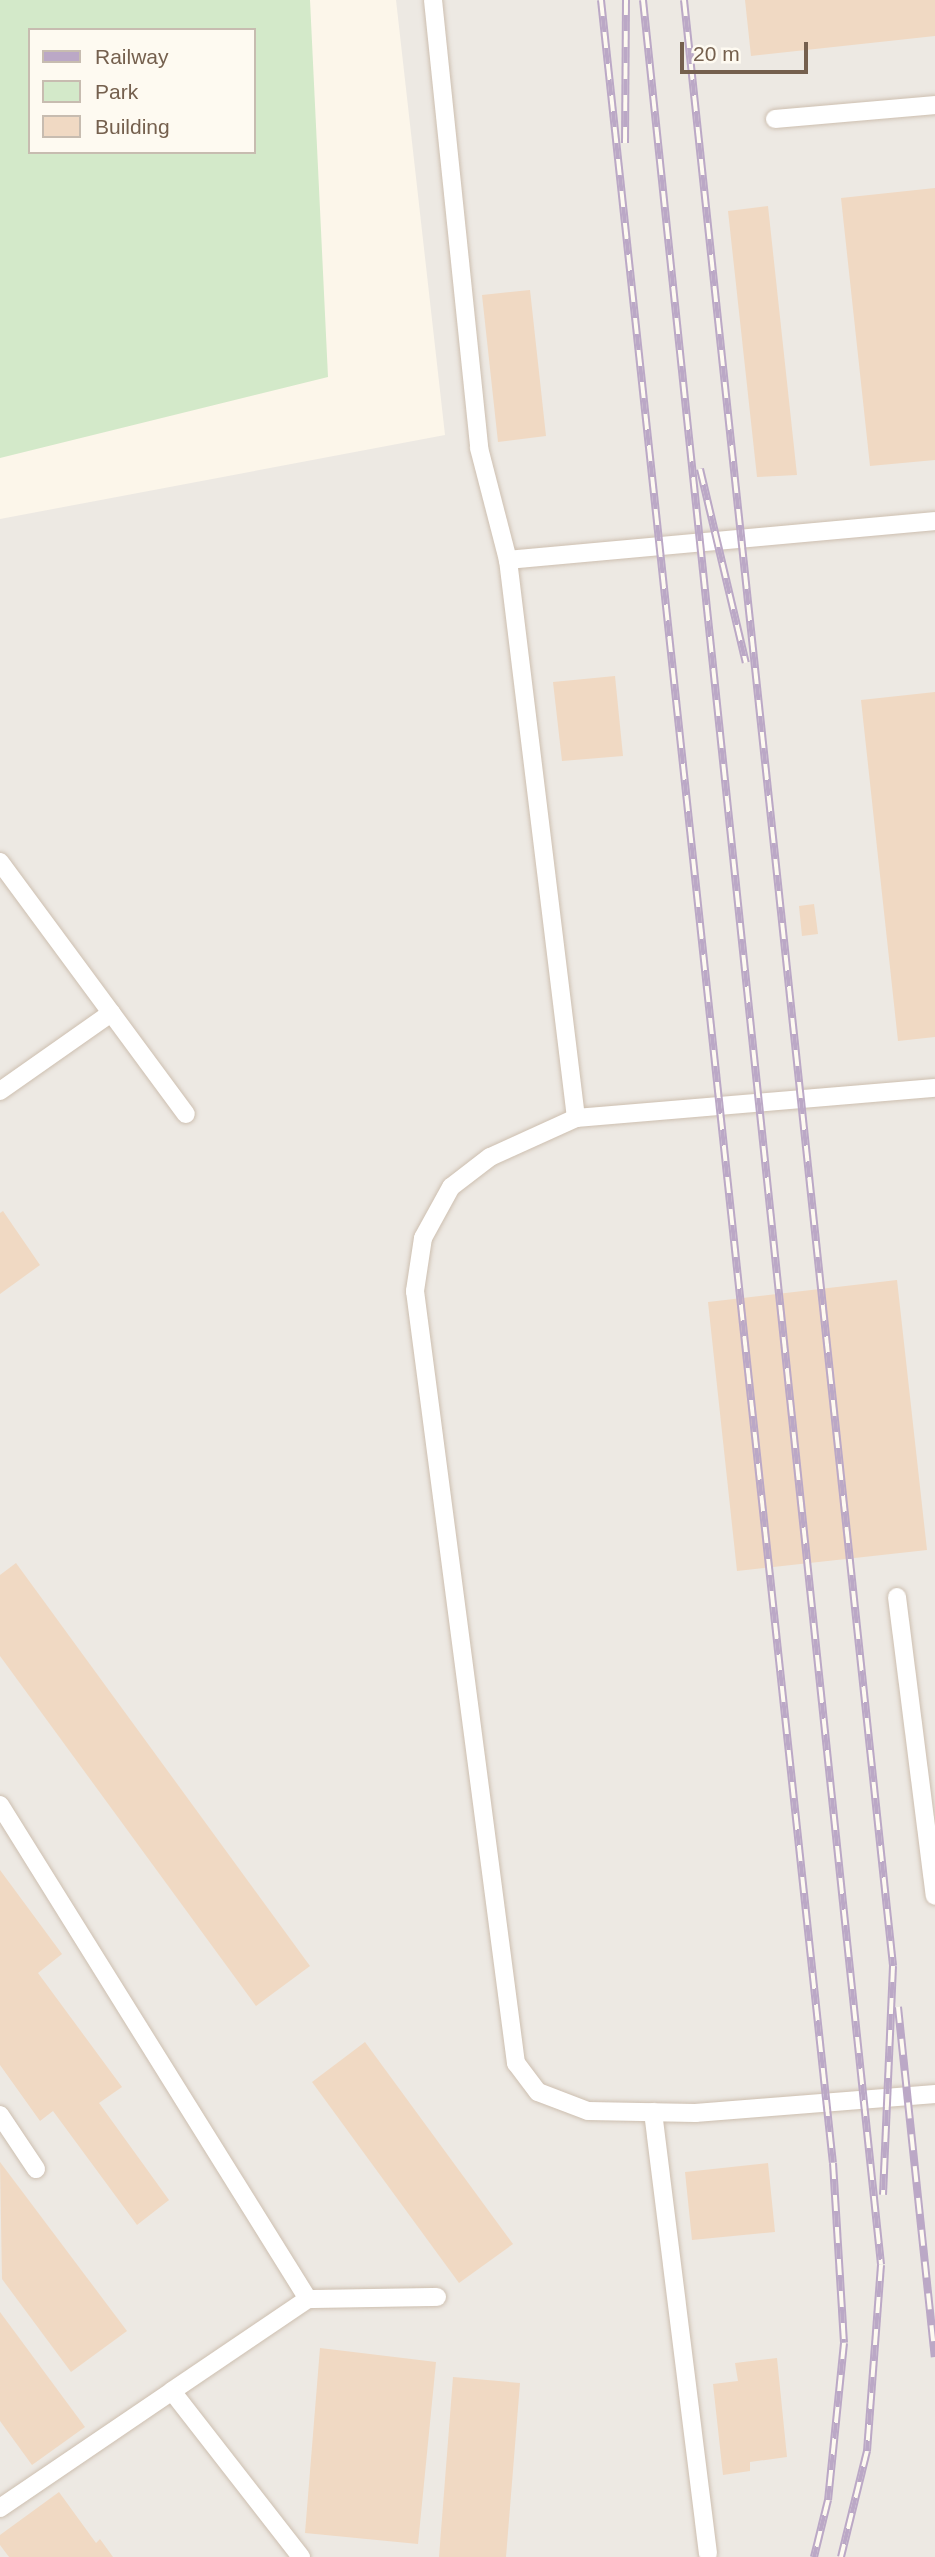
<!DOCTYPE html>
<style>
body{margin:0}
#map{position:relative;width:935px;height:2557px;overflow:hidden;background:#fcf6ea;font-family:Arial,sans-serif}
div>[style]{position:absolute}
.industrial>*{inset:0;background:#ede9e3}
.green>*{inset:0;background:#d3e9c9}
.building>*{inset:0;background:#f0d9c3}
.roads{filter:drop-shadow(0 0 2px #cdbfb0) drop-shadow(0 0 2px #cdbfb0)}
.service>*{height:18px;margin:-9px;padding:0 9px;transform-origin:9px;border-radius:9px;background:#fff}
.rail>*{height:8px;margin-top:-4px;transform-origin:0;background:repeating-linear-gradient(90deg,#fefaf1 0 16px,#bba8c6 0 32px);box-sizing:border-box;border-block:2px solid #bba8c6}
span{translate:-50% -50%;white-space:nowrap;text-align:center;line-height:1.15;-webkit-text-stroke:5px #fefaf1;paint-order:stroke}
.legend{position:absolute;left:28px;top:28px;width:228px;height:126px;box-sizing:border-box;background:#fefaf1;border:2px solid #c7bcb0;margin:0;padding:9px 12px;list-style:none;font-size:21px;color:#75604e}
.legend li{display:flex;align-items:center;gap:14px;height:35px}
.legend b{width:35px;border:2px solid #c7bcb0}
.scale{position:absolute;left:680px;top:42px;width:128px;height:32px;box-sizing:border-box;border:4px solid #75604e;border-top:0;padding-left:9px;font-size:21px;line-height:24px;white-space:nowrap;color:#75604e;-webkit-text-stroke:5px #fefaf1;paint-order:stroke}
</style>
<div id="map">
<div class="industrial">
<div style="clip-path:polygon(396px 0,935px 0,935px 2557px,0 2557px,0 519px,445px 435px)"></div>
</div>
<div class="green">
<div style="clip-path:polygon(evenodd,0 0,310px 0,328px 377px,0 458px,0 0,30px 30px,254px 30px,254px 152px,30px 152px,30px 30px)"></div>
</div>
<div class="building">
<div style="clip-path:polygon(745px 0,935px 0,935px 36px,751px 56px)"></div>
<div style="clip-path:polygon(935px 188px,935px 460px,870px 466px,841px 198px)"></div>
<div style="clip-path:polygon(768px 206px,797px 475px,757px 477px,728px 211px)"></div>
<div style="clip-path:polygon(530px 290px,546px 436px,498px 442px,482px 295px)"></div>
<div style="clip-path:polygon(615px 676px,623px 756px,562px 761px,553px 682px)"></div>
<div style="clip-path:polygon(935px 692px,935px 1037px,898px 1041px,861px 700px)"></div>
<div style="clip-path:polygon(814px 904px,818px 934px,802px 936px,799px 906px)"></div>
<div style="clip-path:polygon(3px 1211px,40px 1265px,0 1294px,0 1213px)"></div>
<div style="clip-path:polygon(897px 1280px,927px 1550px,737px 1571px,708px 1302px)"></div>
<div style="clip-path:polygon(16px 1563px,310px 1966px,256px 2006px,0 1656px,0 1575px)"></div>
<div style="clip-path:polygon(0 1870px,62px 1954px,38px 1973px,122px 2087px,99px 2103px,169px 2200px,137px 2225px,53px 2111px,40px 2121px,0 2065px)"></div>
<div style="clip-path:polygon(365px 2042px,513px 2244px,459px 2283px,312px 2082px)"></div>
<div style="clip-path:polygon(0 2162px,127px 2331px,71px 2372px,2px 2279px)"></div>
<div style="clip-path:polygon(768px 2163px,775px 2232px,692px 2240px,685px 2172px)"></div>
<div style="clip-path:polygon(0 2312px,85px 2427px,32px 2465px,0 2421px)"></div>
<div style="clip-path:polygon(320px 2348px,436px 2362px,418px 2544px,305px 2533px)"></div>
<div style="clip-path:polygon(777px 2358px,787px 2457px,750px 2462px,750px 2471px,723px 2475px,713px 2384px,738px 2381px,735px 2363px)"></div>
<div style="clip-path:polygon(453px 2377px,520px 2383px,506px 2557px,439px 2557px)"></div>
<div style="clip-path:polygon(59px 2492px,96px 2543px,100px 2539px,113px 2557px,9px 2557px,0 2545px,0 2535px)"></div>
</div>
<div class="roads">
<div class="service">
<div style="left:433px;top:0;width:450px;rotate:84.1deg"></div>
<div style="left:479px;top:448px;width:116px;rotate:75.5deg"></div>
<div style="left:775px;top:119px;width:161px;rotate:-5deg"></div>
<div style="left:935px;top:521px;width:429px;rotate:174.8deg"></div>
<div style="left:508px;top:560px;width:562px;rotate:83.05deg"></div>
<div style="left:576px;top:1118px;width:94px;rotate:155.6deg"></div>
<div style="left:490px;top:1157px;width:49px;rotate:142.4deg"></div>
<div style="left:451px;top:1187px;width:58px;rotate:118.8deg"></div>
<div style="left:423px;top:1238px;width:54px;rotate:98.6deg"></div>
<div style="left:415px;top:1291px;width:779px;rotate:82.55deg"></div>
<div style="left:516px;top:2063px;width:36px;rotate:53deg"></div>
<div style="left:538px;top:2092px;width:53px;rotate:20.8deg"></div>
<div style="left:588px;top:2111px;width:107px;rotate:1.1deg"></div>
<div style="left:695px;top:2113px;width:241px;rotate:-4.5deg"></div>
<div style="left:0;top:862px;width:313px;rotate:53.6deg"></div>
<div style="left:0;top:1091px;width:136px;rotate:-35.1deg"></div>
<div style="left:576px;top:1118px;width:360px;rotate:-4.8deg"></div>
<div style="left:897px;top:1597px;width:301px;rotate:82.8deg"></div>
<div style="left:0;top:1805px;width:582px;rotate:58.06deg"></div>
<div style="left:308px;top:2299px;width:129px;rotate:-0.9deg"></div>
<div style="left:653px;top:2112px;width:445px;rotate:82.9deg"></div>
<div style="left:0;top:2115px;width:65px;rotate:56.3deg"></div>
<div style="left:0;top:2508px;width:208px;rotate:-34.2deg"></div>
<div style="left:301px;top:2557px;width:210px;rotate:-127.9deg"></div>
<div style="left:172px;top:2391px;width:164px;rotate:-34.1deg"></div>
</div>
</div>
<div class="rail">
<div style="left:601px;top:0;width:2175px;rotate:83.88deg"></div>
<div style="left:833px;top:2163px;width:180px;rotate:86.5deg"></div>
<div style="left:844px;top:2343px;width:158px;rotate:95.8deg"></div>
<div style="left:828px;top:2500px;width:59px;rotate:103.8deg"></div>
<div style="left:643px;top:0;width:2277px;rotate:84deg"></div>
<div style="left:881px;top:2265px;width:187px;rotate:94.3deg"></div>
<div style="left:867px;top:2451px;width:109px;rotate:103.8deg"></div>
<div style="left:684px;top:0;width:1977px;rotate:83.93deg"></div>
<div style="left:893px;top:1966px;width:229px;rotate:92.5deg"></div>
<div style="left:625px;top:143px;width:143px;rotate:-89.6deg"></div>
<div style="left:700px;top:469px;width:199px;rotate:76.7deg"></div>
<div style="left:898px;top:2007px;width:352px;rotate:84deg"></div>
</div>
<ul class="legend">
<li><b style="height:9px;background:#bba8c6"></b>Railway</li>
<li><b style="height:19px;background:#d3e9c9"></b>Park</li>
<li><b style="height:19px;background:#f0d9c3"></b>Building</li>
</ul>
<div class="scale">20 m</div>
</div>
